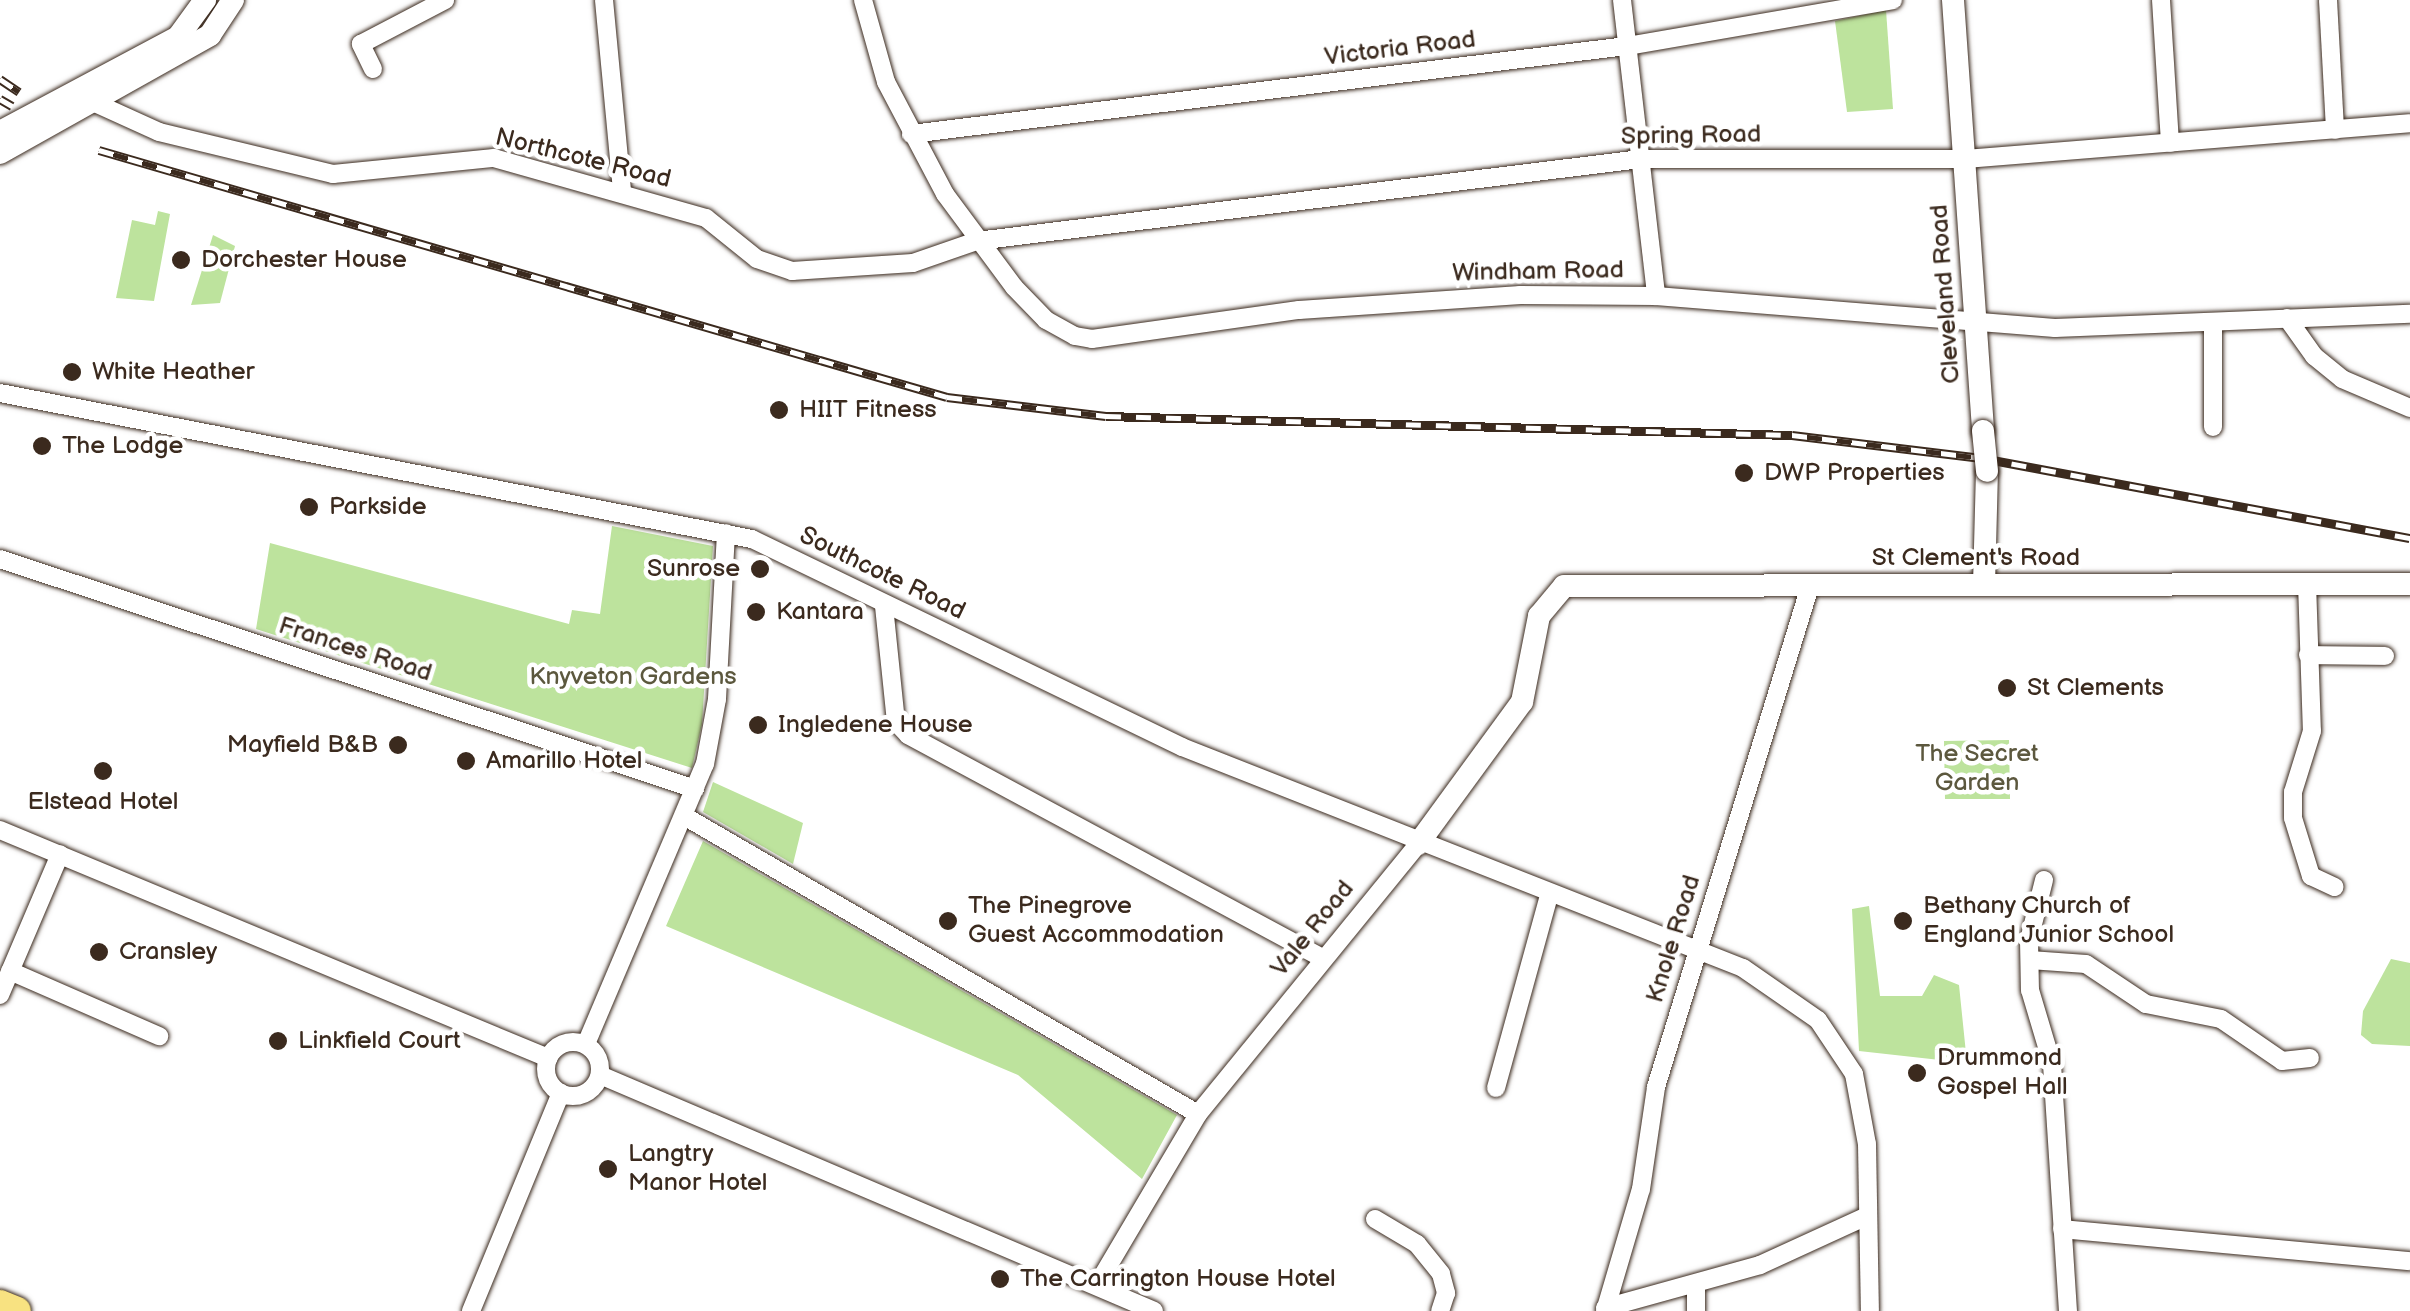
<!DOCTYPE html>
<style>
body{margin:0}
#map{position:relative;width:2410px;height:1311px;overflow:hidden;background:#fff;font-family:"Balsamiq Sans",sans-serif}
div>[style]{position:absolute}
.green>*{inset:0;background:#bde39d}
.roads{filter:drop-shadow(0 0 2px #3b2a1e) drop-shadow(0 0 2px #3b2a1e)}
.minor>*{height:18px;margin:-9px;padding:0 9px;transform-origin:9px;border-radius:9px;background:#fff}
.minor>.ring{margin:-9px;padding:0;box-sizing:content-box;background:none;border:18px solid #fff;border-radius:50%}
.tertiary>*{height:22px;margin:-11px;padding:0 11px;transform-origin:11px;border-radius:11px;background:#fff}
.primary>*{height:28px;margin:-14px;padding:0 14px;transform-origin:14px;border-radius:14px;background:#f8e281}
.rail>*{height:9px;margin-top:-4.5px;transform-origin:0;background:repeating-linear-gradient(90deg,#fff 0 15px,#3b2a1e 0 30px);box-sizing:border-box;border-block:2px solid #3b2a1e}
.bridges{filter:drop-shadow(0 0 2px #3b2a1e) drop-shadow(0 0 2px #3b2a1e)}
.tertiary-bridge>*{height:22px;margin:-11px;padding:0 11px;transform-origin:11px;border-radius:11px;background:#fff}
.dots>*{width:28px;height:28px;translate:-50% -50%;box-sizing:border-box;border:5px solid #fff;border-radius:50%}
span{translate:-50% -50%;white-space:nowrap;text-align:center;line-height:1.15;-webkit-text-stroke:9px #fff;paint-order:stroke}
.street-label{font-size:25px;color:#3b2a1e}
.poi-label{font-size:25px;color:#3b2a1e}
.left{translate:0 -50%;text-align:left}
.right{translate:-100% -50%;text-align:right}
.park-label{font-size:25px;color:#5c583e}
</style>
<div id="map">
<div class="green">
<div style="clip-path:polygon(1886px 10px,1893px 109px,1847px 112px,1835px 21px)"></div>
<div style="clip-path:polygon(158px 211px,170px 214px,154px 301px,116px 298px,132px 220px,155px 225px)"></div>
<div style="clip-path:polygon(213px 235px,235px 246px,220px 303px,191px 305px)"></div>
<div style="clip-path:polygon(612px 526px,713px 546px,702px 724px,692px 768px,256px 629px,270px 543px,569px 624px,572px 610px,600px 614px)"></div>
<div style="clip-path:polygon(2009px 740px,2010px 799px,1945px 799px,1944px 741px)"></div>
<div style="clip-path:polygon(713px 782px,803px 823px,793px 864px,703px 812px)"></div>
<div style="clip-path:polygon(703px 841px,1177px 1115px,1142px 1179px,1018px 1075px,666px 926px)"></div>
<div style="clip-path:polygon(1869px 906px,1880px 996px,1922px 996px,1934px 975px,1959px 985px,1967px 1063px,1859px 1051px,1852px 909px)"></div>
<div style="clip-path:polygon(2391px 959px,2410px 963px,2410px 1046px,2372px 1044px,2361px 1035px,2363px 1011px)"></div>
</div>
<div class="roads">
<div class="minor">
<div style="left:604px;top:0;width:192px;rotate:84.6deg"></div>
<div style="left:863px;top:0;width:85px;rotate:74.3deg"></div>
<div style="left:886px;top:82px;width:127px;rotate:62.2deg"></div>
<div style="left:945px;top:194px;width:116px;rotate:53.4deg"></div>
<div style="left:1014px;top:287px;width:46px;rotate:45.9deg"></div>
<div style="left:1046px;top:320px;width:33px;rotate:29deg"></div>
<div style="left:1075px;top:336px;width:17px;rotate:10deg"></div>
<div style="left:1092px;top:339px;width:209px;rotate:-8deg"></div>
<div style="left:1299px;top:310px;width:222px;rotate:-3.9deg"></div>
<div style="left:1520px;top:295px;width:136px;rotate:0.4deg"></div>
<div style="left:1656px;top:296px;width:400px;rotate:4.6deg"></div>
<div style="left:2055px;top:328px;width:355px;rotate:-2.3deg"></div>
<div style="left:1622px;top:0;width:298px;rotate:83.4deg"></div>
<div style="left:2161px;top:0;width:143px;rotate:86.4deg"></div>
<div style="left:2328px;top:0;width:130px;rotate:86.9deg"></div>
<div style="left:373px;top:69px;width:28px;rotate:-116deg"></div>
<div style="left:361px;top:44px;width:95px;rotate:-27.6deg"></div>
<div style="left:93px;top:102px;width:72px;rotate:24.4deg"></div>
<div style="left:159px;top:132px;width:179px;rotate:13.6deg"></div>
<div style="left:333px;top:174px;width:162px;rotate:-5.7deg"></div>
<div style="left:494px;top:158px;width:220px;rotate:15.8deg"></div>
<div style="left:706px;top:218px;width:65px;rotate:38.8deg"></div>
<div style="left:757px;top:259px;width:37px;rotate:19deg"></div>
<div style="left:792px;top:271px;width:121px;rotate:-3.8deg"></div>
<div style="left:913px;top:263px;width:68px;rotate:-19deg"></div>
<div style="left:977px;top:241px;width:669px;rotate:-7.04deg"></div>
<div style="left:1641px;top:159px;width:324px"></div>
<div style="left:1965px;top:159px;width:446px;rotate:-4.6deg"></div>
<div style="left:911px;top:134px;width:721px;rotate:-7.01deg"></div>
<div style="left:1627px;top:46px;width:270px;rotate:-9.8deg"></div>
<div style="left:2287px;top:318px;width:47px;rotate:54.6deg"></div>
<div style="left:2314px;top:356px;width:36px;rotate:39deg"></div>
<div style="left:2342px;top:379px;width:74px;rotate:23.1deg"></div>
<div style="left:2213px;top:322px;width:105px;rotate:90deg"></div>
<div style="left:0;top:393px;width:766px;rotate:10.99deg"></div>
<div style="left:752px;top:539px;width:478px;rotate:25.8deg"></div>
<div style="left:1182px;top:747px;width:603px;rotate:21.5deg"></div>
<div style="left:1743px;top:968px;width:91px;rotate:34.7deg"></div>
<div style="left:1818px;top:1020px;width:65px;rotate:56.3deg"></div>
<div style="left:1854px;top:1074px;width:71px;rotate:79.5deg"></div>
<div style="left:1867px;top:1144px;width:167px;rotate:89deg"></div>
<div style="left:0;top:559px;width:732px;rotate:18.31deg"></div>
<div style="left:2307px;top:583px;width:148px;rotate:88.1deg"></div>
<div style="left:2312px;top:731px;width:64px;rotate:107.3deg"></div>
<div style="left:2293px;top:792px;width:26px;rotate:90deg"></div>
<div style="left:2293px;top:818px;width:61px;rotate:72.8deg"></div>
<div style="left:2311px;top:876px;width:26px;rotate:25deg"></div>
<div style="left:884px;top:606px;width:117px;rotate:84.1deg"></div>
<div style="left:896px;top:722px;width:18px;rotate:47deg"></div>
<div style="left:908px;top:735px;width:472px;rotate:28.3deg"></div>
<div style="left:2308px;top:655px;width:77px;rotate:0.7deg"></div>
<div style="left:684px;top:816px;width:594px;rotate:30.1deg"></div>
<div style="left:0;top:830px;width:594px;rotate:22.59deg"></div>
<div style="left:2044px;top:880px;width:62px;rotate:104deg"></div>
<div style="left:2029px;top:940px;width:50px;rotate:88.9deg"></div>
<div style="left:2030px;top:990px;width:77px;rotate:73.4deg"></div>
<div style="left:2052px;top:1064px;width:248px;rotate:86.3deg"></div>
<div style="left:2030px;top:960px;width:56px;rotate:4.1deg"></div>
<div style="left:2086px;top:964px;width:72px;rotate:33.7deg"></div>
<div style="left:2146px;top:1004px;width:76px;rotate:11.3deg"></div>
<div style="left:2221px;top:1019px;width:74px;rotate:34.5deg"></div>
<div style="left:2282px;top:1061px;width:28px;rotate:-6deg"></div>
<div style="left:10px;top:971px;width:163px;rotate:23.6deg"></div>
<div style="left:0;top:995px;width:153px;rotate:-66.9deg"></div>
<div class="ring" style="left:546px;top:1042px;width:36px;height:36px"></div>
<div style="left:586px;top:1044px;width:304px;rotate:-67deg"></div>
<div style="left:705px;top:764px;width:66px;rotate:-79.5deg"></div>
<div style="left:717px;top:699px;width:166px;rotate:-86.9deg"></div>
<div style="left:600px;top:1075px;width:602px;rotate:23.07deg"></div>
<div style="left:1496px;top:1088px;width:200px;rotate:-74.6deg"></div>
<div style="left:1375px;top:1219px;width:49px;rotate:30.8deg"></div>
<div style="left:1417px;top:1244px;width:38px;rotate:51deg"></div>
<div style="left:1441px;top:1274px;width:20px;rotate:75deg"></div>
<div style="left:1446px;top:1293px;width:19px;rotate:108deg"></div>
<div style="left:2062px;top:1229px;width:349px;rotate:5.3deg"></div>
<div style="left:1097px;top:1285px;width:199px;rotate:-59.4deg"></div>
<div style="left:1198px;top:1114px;width:348px;rotate:-50.8deg"></div>
<div style="left:1696px;top:1285px;width:26px;rotate:90deg"></div>
<div style="left:1605px;top:1308px;width:161px;rotate:-15.5deg"></div>
<div style="left:1760px;top:1265px;width:118px;rotate:-24.6deg"></div>
<div style="left:471px;top:1311px;width:236px;rotate:-67.6deg"></div>
<div style="left:1605px;top:1311px;width:127px;rotate:-73.6deg"></div>
<div style="left:1641px;top:1189px;width:103px;rotate:-81.6deg"></div>
<div style="left:1656px;top:1087px;width:524px;rotate:-72.91deg"></div>
</div>
<div class="tertiary">
<div style="left:1953px;top:0;width:432px;rotate:86deg"></div>
<div style="left:0;top:132px;width:202px;rotate:-28.1deg"></div>
<div style="left:178px;top:37px;width:46px;rotate:-53.9deg"></div>
<div style="left:0;top:153px;width:241px;rotate:-29.3deg"></div>
<div style="left:210px;top:35px;width:42px;rotate:-56.7deg"></div>
<div style="left:1984px;top:585px;width:114px;rotate:-88.5deg"></div>
<div style="left:1418px;top:844px;width:176px;rotate:-53.8deg"></div>
<div style="left:1522px;top:702px;width:88px;rotate:-78.8deg"></div>
<div style="left:1539px;top:616px;width:39px;rotate:-50deg"></div>
<div style="left:1564px;top:586px;width:846px;rotate:-0.14deg"></div>
</div>
<div class="primary">
<div style="left:0;top:1304px;width:18px;rotate:22deg"></div>
</div>
</div>
<div class="rail">
<div style="left:0;top:79px;width:23px;rotate:34deg"></div>
<div style="left:0;top:99px;width:14px;rotate:30deg"></div>
<div style="left:99px;top:150px;width:883px;rotate:16.24deg"></div>
<div style="left:947px;top:397px;width:160px;rotate:6.8deg"></div>
<div style="left:1106px;top:416px;width:686px;rotate:1.59deg"></div>
<div style="left:1792px;top:435px;width:191px;rotate:6.9deg"></div>
<div style="left:1982px;top:458px;width:435px;rotate:10.6deg"></div>
</div>
<div class="bridges">
<div class="tertiary-bridge">
<div style="left:1983px;top:431px;width:40px;rotate:84.3deg"></div>
</div>
</div>
<div class="dots">
<div style="left:181px;top:260px;background:#3b2a1e"></div>
<div style="left:72px;top:372px;background:#3b2a1e"></div>
<div style="left:779px;top:410px;background:#3b2a1e"></div>
<div style="left:42px;top:446px;background:#3b2a1e"></div>
<div style="left:1744px;top:473px;background:#3b2a1e"></div>
<div style="left:309px;top:507px;background:#3b2a1e"></div>
<div style="left:760px;top:569px;background:#3b2a1e"></div>
<div style="left:756px;top:612px;background:#3b2a1e"></div>
<div style="left:2007px;top:688px;background:#3b2a1e"></div>
<div style="left:758px;top:725px;background:#3b2a1e"></div>
<div style="left:398px;top:745px;background:#3b2a1e"></div>
<div style="left:466px;top:761px;background:#3b2a1e"></div>
<div style="left:103px;top:771px;background:#3b2a1e"></div>
<div style="left:948px;top:921px;background:#3b2a1e"></div>
<div style="left:1903px;top:921px;background:#3b2a1e"></div>
<div style="left:99px;top:952px;background:#3b2a1e"></div>
<div style="left:278px;top:1041px;background:#3b2a1e"></div>
<div style="left:1917px;top:1073px;background:#3b2a1e"></div>
<div style="left:608px;top:1169px;background:#3b2a1e"></div>
<div style="left:1000px;top:1279px;background:#3b2a1e"></div>
</div>
<div class="street-label">
<span style="left:1400px;top:49px;rotate:-7deg">Victoria Road</span>
<span style="left:1691px;top:136px;rotate:-1deg">Spring Road</span>
<span style="left:583px;top:159px;rotate:14deg">Northcote Road</span>
<span style="left:1538px;top:272px;rotate:-1deg">Windham Road</span>
<span style="left:1946px;top:294px;rotate:-94deg">Cleveland Road</span>
<span style="left:1976px;top:558px">St Clement's Road</span>
<span style="left:882px;top:574px;rotate:26deg">Southcote Road</span>
<span style="left:355px;top:650px;rotate:18deg">Frances Road</span>
<span style="left:1313px;top:929px;rotate:-51deg">Vale Road</span>
<span style="left:1674px;top:939px;rotate:-73deg">Knole Road</span>
</div>
<div class="poi-label">
<span class="left" style="left:201px;top:260px">Dorchester House</span>
<span class="left" style="left:92px;top:372px">White Heather</span>
<span class="left" style="left:799px;top:410px">HIIT Fitness</span>
<span class="left" style="left:62px;top:446px">The Lodge</span>
<span class="left" style="left:1764px;top:473px">DWP Properties</span>
<span class="left" style="left:329px;top:507px">Parkside</span>
<span class="right" style="left:740px;top:569px">Sunrose</span>
<span class="left" style="left:776px;top:612px">Kantara</span>
<span class="left" style="left:2027px;top:688px">St Clements</span>
<span class="left" style="left:778px;top:725px">Ingledene House</span>
<span class="right" style="left:378px;top:745px">Mayfield B&amp;B</span>
<span class="left" style="left:486px;top:761px">Amarillo Hotel</span>
<span style="left:103px;top:802px">Elstead Hotel</span>
<span class="left" style="left:968px;top:921px">The Pinegrove<br>Guest Accommodation</span>
<span class="left" style="left:1923px;top:921px">Bethany Church of<br>England Junior School</span>
<span class="left" style="left:119px;top:952px">Cransley</span>
<span class="left" style="left:298px;top:1041px">Linkfield Court</span>
<span class="left" style="left:1937px;top:1073px">Drummond<br>Gospel Hall</span>
<span class="left" style="left:628px;top:1169px">Langtry<br>Manor Hotel</span>
<span class="left" style="left:1020px;top:1279px">The Carrington House Hotel</span>
</div>
<div class="park-label">
<span style="left:633px;top:677px">Knyveton Gardens</span>
<span style="left:1977px;top:769px">The Secret<br>Garden</span>
</div>
</div>
